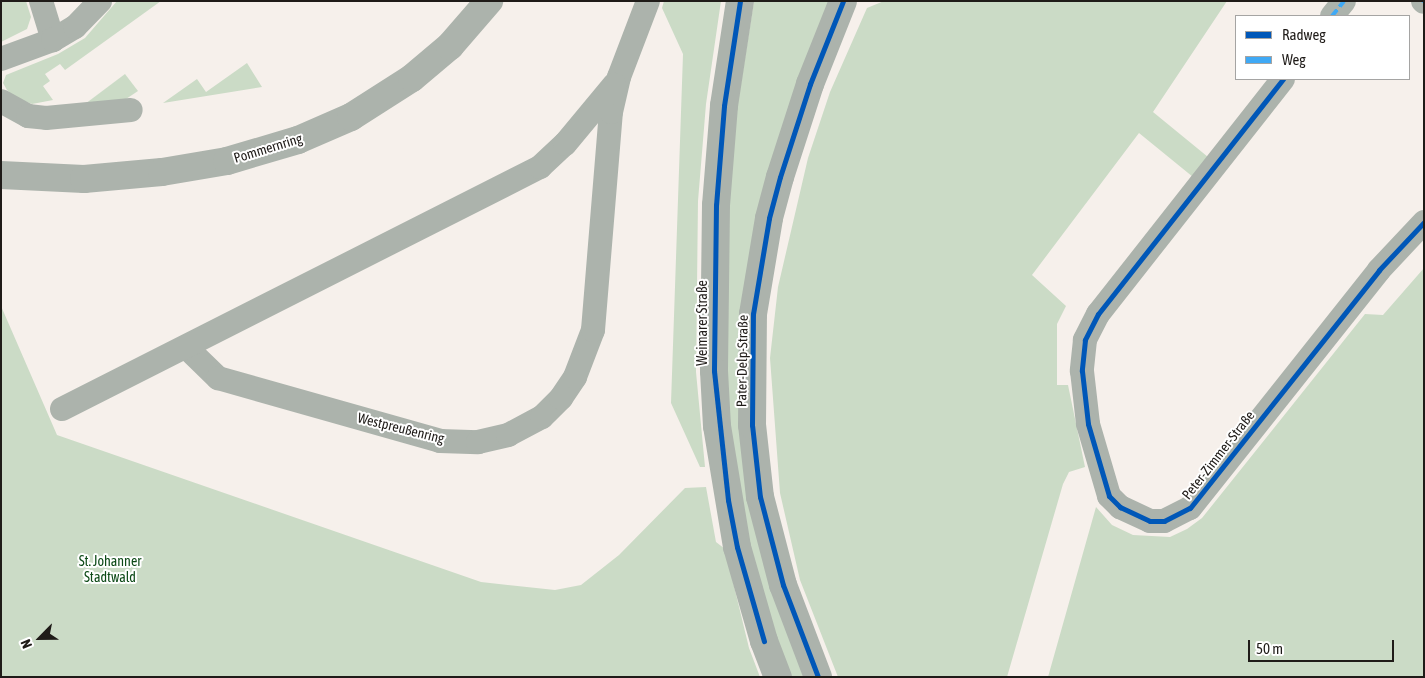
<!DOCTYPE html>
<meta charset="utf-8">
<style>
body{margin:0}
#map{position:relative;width:1425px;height:678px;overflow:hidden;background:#f6f0eb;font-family:"Asap Condensed",sans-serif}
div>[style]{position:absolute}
.green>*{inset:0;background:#cbdbc6}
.minor>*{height:24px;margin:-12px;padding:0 12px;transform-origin:12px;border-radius:12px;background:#acb3ac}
.tertiary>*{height:28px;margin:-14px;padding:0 14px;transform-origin:14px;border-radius:14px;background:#acb3ac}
.quiet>*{height:4px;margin-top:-2px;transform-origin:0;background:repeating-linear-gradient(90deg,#3fa9f5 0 8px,transparent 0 12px)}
.cycleway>*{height:5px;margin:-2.5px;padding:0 2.5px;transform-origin:2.5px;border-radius:2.5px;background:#0057b8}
span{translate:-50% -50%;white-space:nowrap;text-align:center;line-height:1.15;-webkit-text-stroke:4px #fff;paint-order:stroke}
.street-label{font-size:14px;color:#1f1b18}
.park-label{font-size:14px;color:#0c4916}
.frame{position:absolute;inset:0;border:2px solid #1f1b18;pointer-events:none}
.legend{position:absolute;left:1235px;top:15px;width:175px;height:65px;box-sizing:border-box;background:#fff;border:1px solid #a5a4a3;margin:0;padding:6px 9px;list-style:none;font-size:15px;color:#1f1b18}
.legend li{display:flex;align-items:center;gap:10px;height:25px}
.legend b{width:25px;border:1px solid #a5a4a3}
.north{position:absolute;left:15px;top:613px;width:50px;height:50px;-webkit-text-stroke:4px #fff;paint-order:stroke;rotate:247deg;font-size:14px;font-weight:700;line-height:20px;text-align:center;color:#1f1b18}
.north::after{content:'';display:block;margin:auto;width:18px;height:22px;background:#1f1b18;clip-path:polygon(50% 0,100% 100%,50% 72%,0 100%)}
.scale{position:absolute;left:1248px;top:640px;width:146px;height:22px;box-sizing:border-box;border:2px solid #1f1b18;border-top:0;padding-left:6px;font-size:15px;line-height:18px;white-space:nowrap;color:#1f1b18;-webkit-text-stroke:4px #fff;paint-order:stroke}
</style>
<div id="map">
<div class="green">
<div style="clip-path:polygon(1px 1px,26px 1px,31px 17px,27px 29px,1px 42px)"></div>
<div style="clip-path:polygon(117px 1px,161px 1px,65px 70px,60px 64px,45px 74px,50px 81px,43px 86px,53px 100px,32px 104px,14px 97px,7px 90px,3px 83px,6px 75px,58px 54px,85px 38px)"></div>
<div style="clip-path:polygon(664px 1px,721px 1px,706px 104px,698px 201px,696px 372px,705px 467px,700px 467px,671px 403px,683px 54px,662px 8px)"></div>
<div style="clip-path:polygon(754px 1px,831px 1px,741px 371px,809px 677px,789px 677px,748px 545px,730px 425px,726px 371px,728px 207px,737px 108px)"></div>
<div style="clip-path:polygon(884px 1px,1227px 1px,1153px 112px,1208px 157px,1193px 177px,1139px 133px,1032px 275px,1066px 306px,1057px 324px,1057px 385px,1068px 385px,1085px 467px,1069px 472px,1063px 484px,1007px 677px,838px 677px,800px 580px,780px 493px,770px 358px,778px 287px,808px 158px,830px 92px,867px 8px)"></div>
<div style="clip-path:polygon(247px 63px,262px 87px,163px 103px,197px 79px,206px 92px)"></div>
<div style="clip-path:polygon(125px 74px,138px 91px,126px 99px,81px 107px)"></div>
<div style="clip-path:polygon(1424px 268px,1424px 677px,1048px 677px,1096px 507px,1112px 525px,1133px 535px,1170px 537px,1187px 529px,1202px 518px,1365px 314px,1383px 315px)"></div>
<div style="clip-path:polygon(1px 306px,57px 435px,481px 582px,555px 590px,581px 585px,619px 555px,685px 488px,706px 487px,716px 542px,725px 549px,749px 648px,760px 677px,1px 677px)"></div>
</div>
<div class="minor">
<div style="left:41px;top:1px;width:41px;rotate:72.9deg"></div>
<div style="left:1423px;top:1px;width:1px;rotate:45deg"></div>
<div style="left:1332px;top:16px;width:19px;rotate:-51deg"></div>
<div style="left:1px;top:59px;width:55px;rotate:-20.1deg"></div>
<div style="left:53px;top:40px;width:26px;rotate:-31deg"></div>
<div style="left:75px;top:27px;width:36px;rotate:-46deg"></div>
<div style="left:1283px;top:79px;width:299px;rotate:128.2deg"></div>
<div style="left:1098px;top:314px;width:29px;rotate:117deg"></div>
<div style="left:1085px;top:340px;width:31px;rotate:96deg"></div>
<div style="left:1082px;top:371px;width:53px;rotate:83.5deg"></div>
<div style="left:1088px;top:424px;width:75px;rotate:73.7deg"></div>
<div style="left:1109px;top:496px;width:16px;rotate:45deg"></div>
<div style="left:1120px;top:507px;width:33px;rotate:25deg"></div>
<div style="left:1150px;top:521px;width:14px"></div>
<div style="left:1164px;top:521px;width:29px;rotate:-27deg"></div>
<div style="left:1190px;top:508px;width:304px;rotate:-51.5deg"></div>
<div style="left:1379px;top:270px;width:66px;rotate:-46.8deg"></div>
<div style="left:1px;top:101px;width:31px;rotate:29deg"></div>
<div style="left:28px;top:116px;width:18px;rotate:6deg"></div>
<div style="left:46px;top:118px;width:85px;rotate:-5.4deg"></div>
<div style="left:186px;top:347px;width:45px;rotate:44.1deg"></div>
<div style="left:218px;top:378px;width:231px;rotate:15.8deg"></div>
<div style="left:440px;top:441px;width:38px;rotate:2deg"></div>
<div style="left:478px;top:442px;width:31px;rotate:-13deg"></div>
<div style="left:508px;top:435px;width:38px;rotate:-28deg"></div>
<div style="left:542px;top:417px;width:27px;rotate:-45deg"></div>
<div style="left:561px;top:398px;width:25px;rotate:-56deg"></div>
<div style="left:575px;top:377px;width:50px;rotate:-69deg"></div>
<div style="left:593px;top:330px;width:219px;rotate:-85.3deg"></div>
<div style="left:611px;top:112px;width:36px;rotate:-77deg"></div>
<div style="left:619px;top:77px;width:81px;rotate:-69.1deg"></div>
<div style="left:62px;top:409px;width:536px;rotate:-26.85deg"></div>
<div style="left:540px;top:167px;width:34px;rotate:-43deg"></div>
<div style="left:565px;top:144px;width:77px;rotate:-50.3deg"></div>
</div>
<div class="tertiary">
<div style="left:740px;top:1px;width:106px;rotate:98.7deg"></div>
<div style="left:724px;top:106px;width:99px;rotate:94.6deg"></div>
<div style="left:716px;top:205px;width:166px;rotate:90.7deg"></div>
<div style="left:714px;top:371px;width:55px;rotate:86.9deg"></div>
<div style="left:717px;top:426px;width:123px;rotate:80.6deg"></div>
<div style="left:737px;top:547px;width:98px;rotate:74deg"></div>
<div style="left:764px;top:641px;width:39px;rotate:69deg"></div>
<div style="left:1px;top:175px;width:83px;rotate:2.8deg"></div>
<div style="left:84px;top:179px;width:78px;rotate:-5.1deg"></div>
<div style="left:162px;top:172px;width:66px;rotate:-9.6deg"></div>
<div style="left:227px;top:161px;width:74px;rotate:-16.5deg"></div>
<div style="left:298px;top:140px;width:58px;rotate:-23.5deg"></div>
<div style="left:351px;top:117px;width:72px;rotate:-32.6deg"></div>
<div style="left:412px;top:78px;width:50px;rotate:-40.1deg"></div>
<div style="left:450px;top:46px;width:60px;rotate:-49.1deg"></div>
<div style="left:818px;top:677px;width:98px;rotate:-110.8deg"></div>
<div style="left:783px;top:585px;width:91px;rotate:-104.6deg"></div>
<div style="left:760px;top:497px;width:72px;rotate:-96.3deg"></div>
<div style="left:752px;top:425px;width:111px;rotate:-89.5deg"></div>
<div style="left:753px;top:314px;width:97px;rotate:-80.5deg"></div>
<div style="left:769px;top:218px;width:42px;rotate:-75deg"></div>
<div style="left:780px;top:177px;width:98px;rotate:-72.1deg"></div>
<div style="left:810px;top:84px;width:89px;rotate:-68.3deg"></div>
</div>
<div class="quiet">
<div style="left:1423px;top:1px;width:1px;rotate:45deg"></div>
<div style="left:1332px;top:16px;width:19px;rotate:-51deg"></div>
</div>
<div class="cycleway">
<div style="left:740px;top:1px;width:106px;rotate:98.7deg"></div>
<div style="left:724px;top:106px;width:99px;rotate:94.6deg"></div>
<div style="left:716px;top:205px;width:166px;rotate:90.7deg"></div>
<div style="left:714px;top:371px;width:130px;rotate:83.8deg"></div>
<div style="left:728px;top:500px;width:48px;rotate:79.2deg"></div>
<div style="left:737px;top:547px;width:98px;rotate:74deg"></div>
<div style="left:1283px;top:79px;width:299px;rotate:128.2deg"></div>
<div style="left:1098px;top:314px;width:29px;rotate:117deg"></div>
<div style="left:1085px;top:340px;width:31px;rotate:96deg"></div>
<div style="left:1082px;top:371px;width:53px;rotate:83.5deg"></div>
<div style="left:1088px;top:424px;width:75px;rotate:73.7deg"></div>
<div style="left:1109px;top:496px;width:16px;rotate:45deg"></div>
<div style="left:1120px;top:507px;width:33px;rotate:25deg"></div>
<div style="left:1150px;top:521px;width:14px"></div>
<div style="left:1164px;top:521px;width:29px;rotate:-27deg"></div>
<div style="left:1190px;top:508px;width:304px;rotate:-51.5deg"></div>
<div style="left:1379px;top:270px;width:66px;rotate:-46.8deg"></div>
<div style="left:818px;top:677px;width:98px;rotate:-110.8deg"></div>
<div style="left:783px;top:585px;width:91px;rotate:-104.6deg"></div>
<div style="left:760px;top:497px;width:72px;rotate:-96.3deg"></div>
<div style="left:752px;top:425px;width:111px;rotate:-89.5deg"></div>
<div style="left:753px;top:314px;width:97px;rotate:-80.5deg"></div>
<div style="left:769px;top:218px;width:42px;rotate:-75deg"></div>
<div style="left:780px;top:177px;width:98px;rotate:-72.1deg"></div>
<div style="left:810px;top:84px;width:89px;rotate:-68.3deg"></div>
</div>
<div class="street-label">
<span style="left:268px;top:148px;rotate:-17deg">Pommernring</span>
<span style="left:702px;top:323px;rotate:-90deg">Weimarer Straße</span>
<span style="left:742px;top:361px;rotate:-89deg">Pater-Delp-Straße</span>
<span style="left:401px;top:428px;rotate:14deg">Westpreußenring</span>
<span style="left:1218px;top:455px;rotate:-52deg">Peter-Zimmer-Straße</span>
</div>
<div class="park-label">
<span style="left:110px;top:569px">St. Johanner<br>Stadtwald</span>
</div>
<div class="frame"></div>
<ul class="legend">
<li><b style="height:6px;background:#0057b8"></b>Radweg</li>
<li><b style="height:6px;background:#3fa9f5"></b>Weg</li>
</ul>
<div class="north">N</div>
<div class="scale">50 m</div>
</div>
